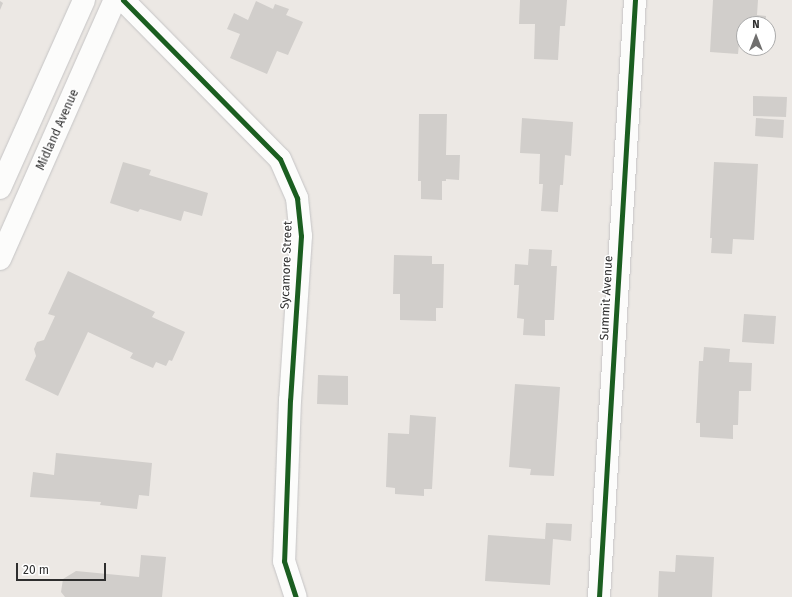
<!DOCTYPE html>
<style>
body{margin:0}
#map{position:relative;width:792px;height:597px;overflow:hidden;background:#ece8e4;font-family:"Fira Sans",sans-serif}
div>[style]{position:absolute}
.building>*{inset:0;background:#d1cecb}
.roads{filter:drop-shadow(0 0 1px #c5c4c5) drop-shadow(0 0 1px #c5c4c5)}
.minor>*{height:22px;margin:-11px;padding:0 11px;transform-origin:11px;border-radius:11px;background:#fcfcfb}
.tertiary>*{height:22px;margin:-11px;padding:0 11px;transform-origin:11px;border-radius:11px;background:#fcfcfb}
.cycleway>*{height:5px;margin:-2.5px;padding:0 2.5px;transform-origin:2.5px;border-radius:2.5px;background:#1b5e20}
span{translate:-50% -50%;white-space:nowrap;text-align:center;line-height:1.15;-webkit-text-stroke:3px #fff;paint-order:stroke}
.street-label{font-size:12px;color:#2e2e2e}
.north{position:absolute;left:736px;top:16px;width:40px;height:40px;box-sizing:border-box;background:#fff;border:1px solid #ababab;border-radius:50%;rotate:0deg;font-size:11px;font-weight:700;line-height:16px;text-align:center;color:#2e2e2e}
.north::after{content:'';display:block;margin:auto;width:14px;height:18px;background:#706f6e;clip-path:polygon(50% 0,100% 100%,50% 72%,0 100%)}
.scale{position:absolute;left:16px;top:563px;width:90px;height:18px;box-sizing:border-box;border:2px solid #2e2e2e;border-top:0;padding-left:5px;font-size:12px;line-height:14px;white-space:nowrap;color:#2e2e2e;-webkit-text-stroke:3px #fff;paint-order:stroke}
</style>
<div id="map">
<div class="building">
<div style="clip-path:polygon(520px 0,567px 0,565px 26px,560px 26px,558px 60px,534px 59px,535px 24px,519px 24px)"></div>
<div style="clip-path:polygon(713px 0,758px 0,757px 15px,766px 16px,765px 24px,744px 24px,744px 44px,739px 44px,738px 54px,710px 52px)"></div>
<div style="clip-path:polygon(0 1px,3px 3px,0 10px)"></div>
<div style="clip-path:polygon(256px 1px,273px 9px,275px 4px,289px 9px,286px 15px,303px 22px,288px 55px,277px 51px,267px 74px,230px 58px,240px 34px,227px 29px,234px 13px,248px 20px)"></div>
<div style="clip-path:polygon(753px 96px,787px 97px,786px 117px,753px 116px)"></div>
<div style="clip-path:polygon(419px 114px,447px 114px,446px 155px,460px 155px,459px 180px,446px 179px,446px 181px,442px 181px,442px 200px,421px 199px,421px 181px,418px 181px)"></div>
<div style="clip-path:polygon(522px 118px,573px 122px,571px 156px,565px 155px,563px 185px,560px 185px,558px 212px,541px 211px,543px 184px,539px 184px,540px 154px,520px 153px)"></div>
<div style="clip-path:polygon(756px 118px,784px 120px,783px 138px,755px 136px)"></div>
<div style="clip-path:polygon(123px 162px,151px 170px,149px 175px,208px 193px,202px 216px,184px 211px,181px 221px,140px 209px,138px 212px,110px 203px)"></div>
<div style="clip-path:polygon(714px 162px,758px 164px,754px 240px,733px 239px,732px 254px,711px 253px,712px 238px,710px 238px)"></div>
<div style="clip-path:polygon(529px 249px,552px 250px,551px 266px,557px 266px,554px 320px,545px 320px,545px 336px,523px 335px,524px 319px,517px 318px,519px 285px,514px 285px,515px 264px,528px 265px)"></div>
<div style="clip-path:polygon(394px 255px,432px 256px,432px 264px,444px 264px,443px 308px,436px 308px,436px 321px,400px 320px,400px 294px,393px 294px)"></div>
<div style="clip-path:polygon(68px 271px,155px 312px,152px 317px,185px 332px,172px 361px,169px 360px,166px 366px,156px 362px,153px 368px,130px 358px,133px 353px,88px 332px,58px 396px,25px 380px,36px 356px,34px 349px,37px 342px,44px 340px,55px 316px,48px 314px)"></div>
<div style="clip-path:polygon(744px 314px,776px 316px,774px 344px,742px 342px)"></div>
<div style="clip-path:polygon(704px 347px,730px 349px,729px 362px,752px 363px,751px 391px,739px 391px,738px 425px,733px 425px,733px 439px,700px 437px,700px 423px,696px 423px,699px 361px,703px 361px)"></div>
<div style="clip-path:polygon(318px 375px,348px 376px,348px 405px,317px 404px)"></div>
<div style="clip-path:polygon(515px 384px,560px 387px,554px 476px,530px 475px,531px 469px,509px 467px)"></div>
<div style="clip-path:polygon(410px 415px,436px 417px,432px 489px,424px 489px,424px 496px,395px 494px,395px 488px,386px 487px,388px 433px,409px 434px)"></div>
<div style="clip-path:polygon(56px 453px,152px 463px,149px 496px,139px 495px,137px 509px,100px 505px,101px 502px,30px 497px,33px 472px,54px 475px)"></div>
<div style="clip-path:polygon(546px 523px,572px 524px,571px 541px,553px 539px,550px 585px,485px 581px,488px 535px,545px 539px)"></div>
<div style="clip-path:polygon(141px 555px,166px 557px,162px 597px,65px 597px,61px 592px,63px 579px,76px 571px,139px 577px)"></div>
<div style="clip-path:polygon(676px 555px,714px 557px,712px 597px,658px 597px,659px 571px,675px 572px)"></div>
</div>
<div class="roads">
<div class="minor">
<div style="left:123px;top:0;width:223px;rotate:45.4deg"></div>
<div style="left:280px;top:159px;width:43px;rotate:66.4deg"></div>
<div style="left:297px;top:198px;width:38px;rotate:84deg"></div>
<div style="left:301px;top:236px;width:164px;rotate:93.8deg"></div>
<div style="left:290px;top:400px;width:161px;rotate:92.1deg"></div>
<div style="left:284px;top:561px;width:38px;rotate:72deg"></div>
<div style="left:599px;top:597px;width:598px;rotate:-86.55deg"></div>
</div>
<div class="tertiary">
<div style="left:0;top:188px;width:206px;rotate:-65.9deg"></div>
<div style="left:0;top:259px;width:283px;rotate:-66.1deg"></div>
</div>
</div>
<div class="cycleway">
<div style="left:123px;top:0;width:223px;rotate:45.4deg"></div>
<div style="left:280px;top:159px;width:43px;rotate:66.4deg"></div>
<div style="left:297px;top:198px;width:38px;rotate:84deg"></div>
<div style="left:301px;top:236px;width:164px;rotate:93.8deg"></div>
<div style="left:290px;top:400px;width:161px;rotate:92.1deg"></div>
<div style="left:284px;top:561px;width:38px;rotate:72deg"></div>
<div style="left:599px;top:597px;width:598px;rotate:-86.55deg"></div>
</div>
<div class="street-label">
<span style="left:58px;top:130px;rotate:-66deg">Midland Avenue</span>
<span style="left:287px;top:265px;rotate:-88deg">Sycamore Street</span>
<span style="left:607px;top:298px;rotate:-87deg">Summit Avenue</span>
</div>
<div class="north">N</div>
<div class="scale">20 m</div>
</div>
